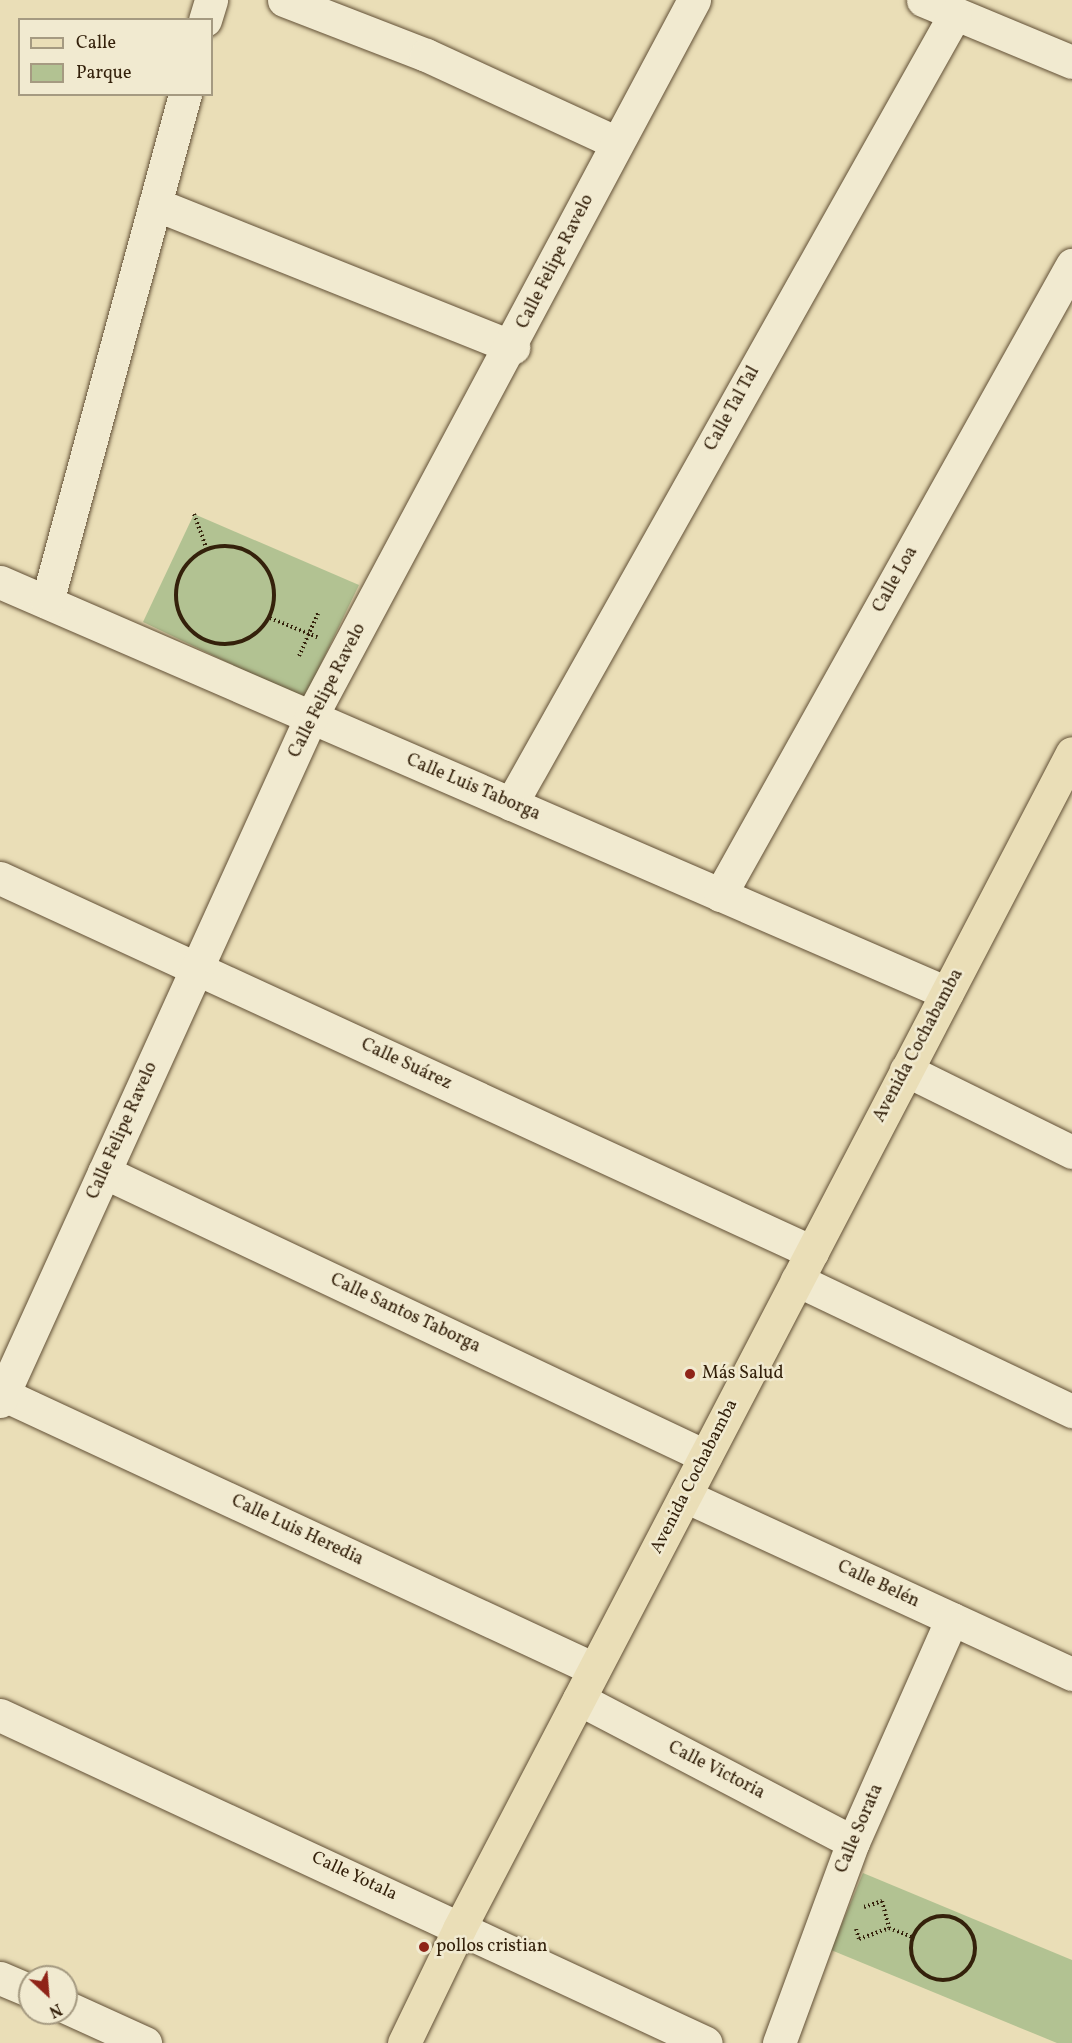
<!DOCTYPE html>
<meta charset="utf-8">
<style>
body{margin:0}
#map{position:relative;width:1072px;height:2043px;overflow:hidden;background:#eadeb7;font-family:Vollkorn,serif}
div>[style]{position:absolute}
.green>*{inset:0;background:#b2c292}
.path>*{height:4px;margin-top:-2px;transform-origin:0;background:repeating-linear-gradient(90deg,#34210b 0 1.5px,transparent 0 4.5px)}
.path>.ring{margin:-2px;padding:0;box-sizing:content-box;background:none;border:4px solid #34210b;border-radius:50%}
.roads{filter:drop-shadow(0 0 2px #625036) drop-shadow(0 0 2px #625036)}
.minor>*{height:33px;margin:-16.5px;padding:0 16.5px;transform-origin:16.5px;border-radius:16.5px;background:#f1ead0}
.major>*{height:33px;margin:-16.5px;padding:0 16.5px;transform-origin:16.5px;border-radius:16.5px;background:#eadeb7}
.dots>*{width:16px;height:16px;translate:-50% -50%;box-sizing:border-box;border:3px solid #f1ead0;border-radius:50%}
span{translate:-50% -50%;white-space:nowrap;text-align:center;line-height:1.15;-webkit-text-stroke:5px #f1ead0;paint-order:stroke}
.street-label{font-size:18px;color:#34210b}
.poi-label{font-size:18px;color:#34210b}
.left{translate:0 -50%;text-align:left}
.legend{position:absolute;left:18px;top:18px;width:195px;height:78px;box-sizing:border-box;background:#f1ead0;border:2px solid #a59a81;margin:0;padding:8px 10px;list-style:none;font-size:18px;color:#34210b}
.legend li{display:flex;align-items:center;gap:12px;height:30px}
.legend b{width:30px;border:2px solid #a59a81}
.north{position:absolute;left:18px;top:1965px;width:60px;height:60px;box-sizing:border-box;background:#f1ead0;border:2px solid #a59a81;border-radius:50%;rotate:154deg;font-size:16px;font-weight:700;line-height:24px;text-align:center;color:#34210b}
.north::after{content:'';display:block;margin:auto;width:21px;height:27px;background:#8f2418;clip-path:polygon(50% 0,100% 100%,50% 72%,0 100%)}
</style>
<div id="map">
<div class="green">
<div style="clip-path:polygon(194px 514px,359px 585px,304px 699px,143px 622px)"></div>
<div style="clip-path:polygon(863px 1873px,1072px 1960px,1072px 2043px,1057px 2043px,831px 1950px)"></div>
</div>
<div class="path">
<div style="left:194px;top:514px;width:37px;rotate:70deg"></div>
<div class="ring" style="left:176px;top:546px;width:94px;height:94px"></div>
<div style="left:270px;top:618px;width:51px;rotate:22deg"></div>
<div style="left:299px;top:656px;width:49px;rotate:-66deg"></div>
<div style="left:864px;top:1907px;width:19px;rotate:-18deg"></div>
<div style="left:882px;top:1901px;width:28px;rotate:75deg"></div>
<div class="ring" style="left:911px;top:1916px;width:60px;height:60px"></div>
<div style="left:856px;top:1929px;width:10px;rotate:73deg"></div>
<div style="left:859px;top:1939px;width:32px;rotate:-20deg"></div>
<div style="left:889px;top:1928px;width:26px;rotate:21deg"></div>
</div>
<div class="roads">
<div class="minor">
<div style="left:284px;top:0;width:152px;rotate:21.2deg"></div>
<div style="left:426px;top:55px;width:210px;rotate:24.7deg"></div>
<div style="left:923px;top:0;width:161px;rotate:22.6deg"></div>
<div style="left:205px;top:20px;width:21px;rotate:-73deg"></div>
<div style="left:155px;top:204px;width:386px;rotate:21.8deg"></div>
<div style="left:0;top:582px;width:1032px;rotate:23.46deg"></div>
<div style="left:47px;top:602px;width:526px;rotate:-74.8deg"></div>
<div style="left:511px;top:804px;width:906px;rotate:-60.66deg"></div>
<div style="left:0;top:878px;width:894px;rotate:24.73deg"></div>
<div style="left:720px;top:895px;width:722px;rotate:-60.81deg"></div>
<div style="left:906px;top:1070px;width:185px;rotate:26.3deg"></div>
<div style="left:104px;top:1172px;width:665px;rotate:25.29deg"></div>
<div style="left:797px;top:1280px;width:305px;rotate:25.5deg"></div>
<div style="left:0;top:1393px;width:655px;rotate:24.92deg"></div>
<div style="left:0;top:1401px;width:751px;rotate:-65.55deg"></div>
<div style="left:311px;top:717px;width:813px;rotate:-61.89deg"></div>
<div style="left:685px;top:1496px;width:426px;rotate:24.7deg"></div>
<div style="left:579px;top:1699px;width:309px;rotate:27.6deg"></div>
<div style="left:0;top:1715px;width:778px;rotate:24.92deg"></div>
<div style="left:0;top:1978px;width:33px;rotate:23deg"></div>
<div style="left:66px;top:2007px;width:87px;rotate:24.5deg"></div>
<div style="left:779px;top:2043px;width:214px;rotate:-69.8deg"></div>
<div style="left:853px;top:1842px;width:244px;rotate:-66.1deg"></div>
</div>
<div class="major">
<div style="left:404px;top:2043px;width:127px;rotate:-64.2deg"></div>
<div style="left:459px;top:1929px;width:1326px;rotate:-62.47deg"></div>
</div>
</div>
<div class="dots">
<div style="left:690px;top:1374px;background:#8f2418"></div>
<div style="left:424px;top:1947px;background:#8f2418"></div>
</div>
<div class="street-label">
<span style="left:556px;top:262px;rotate:-63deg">Calle Felipe Ravelo</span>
<span style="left:733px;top:409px;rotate:-61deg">Calle Tal Tal</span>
<span style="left:896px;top:580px;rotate:-61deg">Calle Loa</span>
<span style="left:328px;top:691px;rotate:-63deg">Calle Felipe Ravelo</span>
<span style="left:473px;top:788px;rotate:23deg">Calle Luis Taborga</span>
<span style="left:919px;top:1046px;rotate:-62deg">Avenida Cochabamba</span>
<span style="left:406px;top:1065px;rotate:25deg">Calle Suárez</span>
<span style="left:123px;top:1131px;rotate:-66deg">Calle Felipe Ravelo</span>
<span style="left:405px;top:1314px;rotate:25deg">Calle Santos Taborga</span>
<span style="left:695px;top:1477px;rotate:-63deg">Avenida Cochabamba</span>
<span style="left:297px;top:1531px;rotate:25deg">Calle Luis Heredia</span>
<span style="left:878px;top:1585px;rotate:25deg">Calle Belén</span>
<span style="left:716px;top:1771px;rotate:27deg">Calle Victoria</span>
<span style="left:860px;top:1829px;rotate:-67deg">Calle Sorata</span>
<span style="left:354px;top:1877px;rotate:25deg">Calle Yotala</span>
</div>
<div class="poi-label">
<span class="left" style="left:702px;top:1374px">Más Salud</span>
<span class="left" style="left:436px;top:1947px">pollos cristian</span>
</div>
<ul class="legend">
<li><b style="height:8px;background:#eadeb7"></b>Calle</li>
<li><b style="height:16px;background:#b2c292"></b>Parque</li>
</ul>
<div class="north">N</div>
</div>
